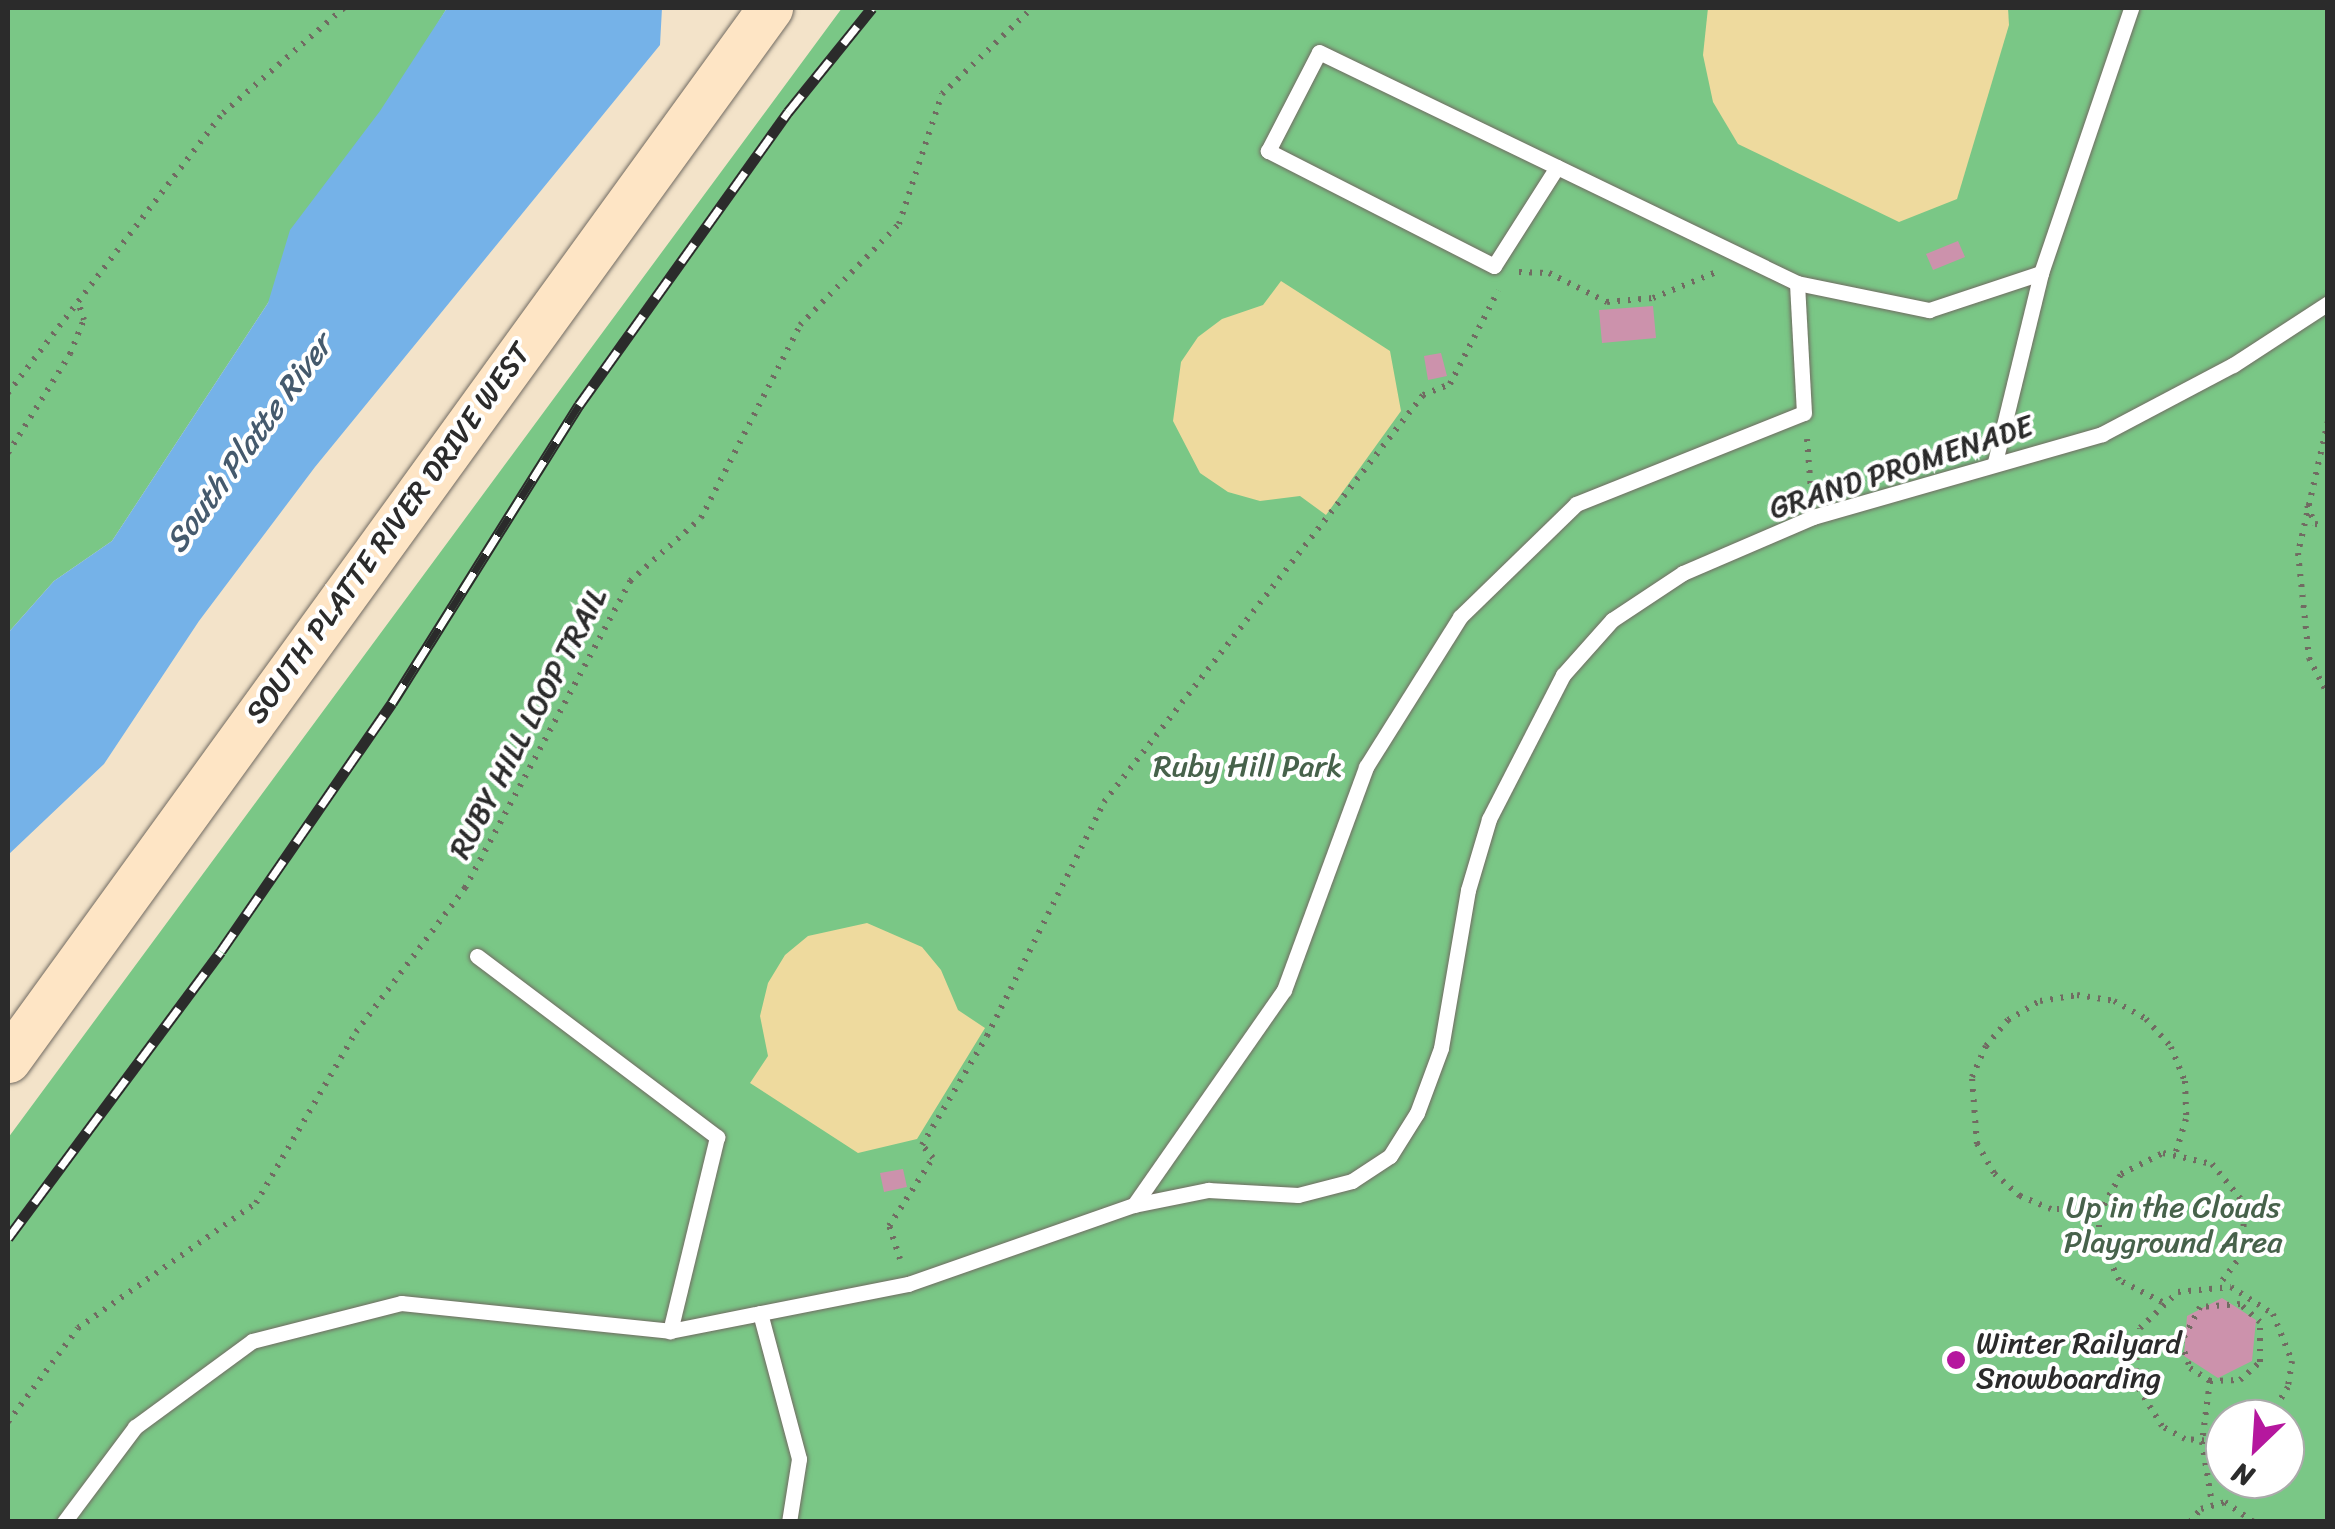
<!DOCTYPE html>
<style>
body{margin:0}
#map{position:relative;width:2335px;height:1529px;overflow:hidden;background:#f3e3c9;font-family:Sriracha,sans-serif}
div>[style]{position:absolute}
.green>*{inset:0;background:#7ac786}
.sand>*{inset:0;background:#eeda9e}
.water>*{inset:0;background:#75b2e8}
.building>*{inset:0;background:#cc92ac}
.path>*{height:6px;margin-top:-3px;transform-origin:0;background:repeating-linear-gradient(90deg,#716b62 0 2.5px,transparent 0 10.5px)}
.roads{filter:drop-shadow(0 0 2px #716b62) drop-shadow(0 0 2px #716b62)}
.lane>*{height:15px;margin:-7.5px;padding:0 7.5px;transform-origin:7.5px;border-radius:7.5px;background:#fff}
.secondary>*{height:45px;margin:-22.5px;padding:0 22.5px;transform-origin:22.5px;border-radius:22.5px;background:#fee5c5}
.rail>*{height:11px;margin-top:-5.5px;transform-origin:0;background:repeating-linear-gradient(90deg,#fff 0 22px,#2b2b2b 0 44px);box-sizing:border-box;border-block:2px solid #2b2b2b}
.dots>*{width:28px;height:28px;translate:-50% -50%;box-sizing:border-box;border:5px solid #fff;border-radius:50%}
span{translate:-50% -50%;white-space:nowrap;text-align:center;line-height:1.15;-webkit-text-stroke:8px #fff;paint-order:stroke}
.street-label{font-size:30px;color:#2b2b2b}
.park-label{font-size:30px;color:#47624b}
.poi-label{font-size:30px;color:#2b2b2b}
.left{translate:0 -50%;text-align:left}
.water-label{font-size:32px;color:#455a6d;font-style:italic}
.frame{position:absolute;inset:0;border:10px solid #2b2b2b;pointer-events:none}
.north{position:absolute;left:2205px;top:1399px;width:100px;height:100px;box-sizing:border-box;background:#fff;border:2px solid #aaa;border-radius:50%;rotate:205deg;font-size:28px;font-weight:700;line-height:40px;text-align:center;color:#2b2b2b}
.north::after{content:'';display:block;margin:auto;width:35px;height:45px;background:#b5179e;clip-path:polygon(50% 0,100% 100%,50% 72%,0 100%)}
</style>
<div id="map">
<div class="green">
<div style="clip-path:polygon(8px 8px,447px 8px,268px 303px,112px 541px,54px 581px,8px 633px)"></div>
<div style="clip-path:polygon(evenodd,842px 8px,2327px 8px,2327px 1521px,8px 1522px,8px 1138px,842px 8px,2225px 1419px,2285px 1419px,2285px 1479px,2225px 1479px,2225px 1419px)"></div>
</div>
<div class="sand">
<div style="clip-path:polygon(1708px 8px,2008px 8px,2009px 25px,1957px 199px,1899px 222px,1738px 144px,1713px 102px,1703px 55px)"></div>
<div style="clip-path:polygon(1281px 281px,1390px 351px,1401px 411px,1326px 515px,1300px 496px,1260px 501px,1228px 492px,1200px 473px,1173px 421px,1181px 362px,1198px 337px,1222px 319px,1263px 305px)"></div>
<div style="clip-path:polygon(867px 923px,922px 947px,941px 970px,958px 1010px,985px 1028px,917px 1139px,858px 1153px,750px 1083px,768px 1056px,760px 1016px,768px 983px,785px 955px,808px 936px)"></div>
</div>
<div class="water">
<div style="clip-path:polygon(447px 8px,662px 8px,660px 45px,315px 467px,199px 621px,104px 764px,8px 855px,8px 633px,54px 581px,112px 541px,268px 303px,290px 230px,380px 111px)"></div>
</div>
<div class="building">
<div style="clip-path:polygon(1958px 241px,1965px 257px,1933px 270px,1926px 254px)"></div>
<div style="clip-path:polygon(1653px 306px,1656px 338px,1602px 343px,1599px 310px)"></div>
<div style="clip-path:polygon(1441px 353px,1447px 376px,1428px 380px,1424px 356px)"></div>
<div style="clip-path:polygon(903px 1169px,907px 1187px,884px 1192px,880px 1173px)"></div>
<div style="clip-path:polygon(2222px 1298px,2256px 1320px,2252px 1361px,2218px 1378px,2184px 1356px,2187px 1316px)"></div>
</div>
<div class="path">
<div style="left:1519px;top:272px;width:30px;rotate:2deg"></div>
<div style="left:1549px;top:273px;width:65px;rotate:26.6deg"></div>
<div style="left:1607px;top:302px;width:46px;rotate:-5deg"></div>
<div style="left:1653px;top:298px;width:66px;rotate:-22.3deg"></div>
<div style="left:8px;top:393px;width:353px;rotate:-52.5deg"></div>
<div style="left:223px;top:113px;width:160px;rotate:-41deg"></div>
<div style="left:2328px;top:421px;width:135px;rotate:102.8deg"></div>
<div style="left:2298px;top:553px;width:106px;rotate:84deg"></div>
<div style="left:2309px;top:658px;width:42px;rotate:62.8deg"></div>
<div style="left:1807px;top:439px;width:52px;rotate:85.6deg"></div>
<div style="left:8px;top:453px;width:117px;rotate:-57.9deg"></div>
<div style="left:70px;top:354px;width:37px;rotate:-68deg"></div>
<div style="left:84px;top:320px;width:19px;rotate:-108deg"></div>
<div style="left:2307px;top:505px;width:21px;rotate:67deg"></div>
<div style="left:2315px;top:524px;width:13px;rotate:4deg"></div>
<div style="left:2101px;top:1209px;width:50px;rotate:180deg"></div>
<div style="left:2051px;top:1209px;width:34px;rotate:-157deg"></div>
<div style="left:2020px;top:1196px;width:35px;rotate:-139deg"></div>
<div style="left:1994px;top:1173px;width:34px;rotate:-120deg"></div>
<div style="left:1977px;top:1144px;width:67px;rotate:-94.3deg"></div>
<div style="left:1972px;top:1077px;width:34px;rotate:-66deg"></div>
<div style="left:1986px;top:1046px;width:34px;rotate:-50deg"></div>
<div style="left:2008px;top:1020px;width:37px;rotate:-31deg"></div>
<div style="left:2040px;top:1001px;width:37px;rotate:-9deg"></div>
<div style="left:2077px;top:995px;width:37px;rotate:9deg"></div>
<div style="left:2114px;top:1001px;width:37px;rotate:29deg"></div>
<div style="left:2146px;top:1019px;width:38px;rotate:48deg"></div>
<div style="left:2171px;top:1047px;width:37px;rotate:68deg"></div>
<div style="left:2185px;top:1081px;width:38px;rotate:88deg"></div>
<div style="left:2186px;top:1119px;width:37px;rotate:107deg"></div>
<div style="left:900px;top:1259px;width:35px;rotate:-108deg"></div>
<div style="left:889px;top:1226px;width:81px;rotate:-57.1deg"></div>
<div style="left:933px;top:1158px;width:17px;rotate:-130deg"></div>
<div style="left:922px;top:1145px;width:127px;rotate:-59.2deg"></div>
<div style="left:987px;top:1036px;width:262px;rotate:-63.4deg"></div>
<div style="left:1104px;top:802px;width:517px;rotate:-51.91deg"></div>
<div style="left:1423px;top:395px;width:29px;rotate:-22deg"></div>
<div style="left:1450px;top:384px;width:105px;rotate:-62.7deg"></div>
<div style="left:2162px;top:1302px;width:48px;rotate:-152.9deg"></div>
<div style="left:2119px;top:1280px;width:47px;rotate:-115.5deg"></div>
<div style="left:2099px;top:1238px;width:24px;rotate:-90deg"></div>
<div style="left:2099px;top:1214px;width:46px;rotate:-61.2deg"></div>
<div style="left:2121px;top:1174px;width:47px;rotate:-26.6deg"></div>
<div style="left:2163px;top:1153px;width:50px;rotate:12.7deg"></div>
<div style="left:2212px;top:1164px;width:50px;rotate:50.6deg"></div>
<div style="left:2244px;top:1203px;width:50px;rotate:91.1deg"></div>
<div style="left:2243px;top:1253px;width:40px;rotate:127deg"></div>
<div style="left:2210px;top:1381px;width:30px;rotate:-2deg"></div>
<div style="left:2240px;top:1380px;width:27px;rotate:-42deg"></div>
<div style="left:2260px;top:1362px;width:40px;rotate:-90deg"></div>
<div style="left:2260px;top:1322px;width:27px;rotate:-138deg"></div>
<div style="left:2240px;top:1304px;width:40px;rotate:175.7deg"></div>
<div style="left:2200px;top:1307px;width:40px;rotate:118deg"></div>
<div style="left:2181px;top:1342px;width:28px;rotate:71deg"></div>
<div style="left:2190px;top:1368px;width:24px;rotate:33deg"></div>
<div style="left:2210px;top:1381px;width:62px;rotate:97.5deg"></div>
<div style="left:2202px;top:1442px;width:63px;rotate:80.8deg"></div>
<div style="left:8px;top:1422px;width:117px;rotate:-53.3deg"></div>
<div style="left:78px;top:1328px;width:218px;rotate:-35.1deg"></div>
<div style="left:256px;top:1203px;width:198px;rotate:-59.7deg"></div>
<div style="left:356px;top:1032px;width:181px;rotate:-52.9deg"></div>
<div style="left:465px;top:888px;width:349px;rotate:-61.7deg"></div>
<div style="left:630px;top:581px;width:95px;rotate:-41.6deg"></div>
<div style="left:701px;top:518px;width:217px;rotate:-62.8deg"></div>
<div style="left:800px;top:325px;width:141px;rotate:-45.6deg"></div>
<div style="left:899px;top:224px;width:137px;rotate:-71.7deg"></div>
<div style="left:942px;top:94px;width:124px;rotate:-43.7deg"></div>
<div style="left:2225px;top:1442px;width:40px;rotate:-175.7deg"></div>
<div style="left:2185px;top:1439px;width:26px;rotate:-151deg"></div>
<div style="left:2162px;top:1426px;width:53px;rotate:-121.9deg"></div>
<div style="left:2134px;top:1381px;width:53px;rotate:-83.5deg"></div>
<div style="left:2140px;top:1328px;width:52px;rotate:-43.5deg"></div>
<div style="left:2178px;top:1292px;width:53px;rotate:-5.4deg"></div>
<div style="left:2231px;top:1287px;width:50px;rotate:32.7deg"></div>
<div style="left:2273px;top:1314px;width:51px;rotate:68deg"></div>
<div style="left:2292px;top:1361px;width:26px;rotate:99deg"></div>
<div style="left:2288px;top:1387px;width:38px;rotate:122deg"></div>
<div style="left:2190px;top:1522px;width:17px;rotate:-50deg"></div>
<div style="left:2201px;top:1509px;width:25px;rotate:-16deg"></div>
<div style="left:2225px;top:1502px;width:35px;rotate:35deg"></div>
</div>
<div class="roads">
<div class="lane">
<div style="left:1557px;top:167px;width:117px;rotate:122.5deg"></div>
<div style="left:1494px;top:266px;width:254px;rotate:-153deg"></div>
<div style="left:1268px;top:151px;width:111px;rotate:-62.7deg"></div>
<div style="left:1319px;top:52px;width:531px;rotate:25.79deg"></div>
<div style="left:1797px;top:283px;width:135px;rotate:11.6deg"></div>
<div style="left:1929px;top:310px;width:118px;rotate:-18.3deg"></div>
<div style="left:1995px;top:462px;width:195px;rotate:-76.3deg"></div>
<div style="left:2041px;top:273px;width:280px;rotate:-71.2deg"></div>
<div style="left:477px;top:956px;width:301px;rotate:37deg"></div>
<div style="left:717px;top:1137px;width:200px;rotate:103.6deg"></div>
<div style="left:1134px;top:1205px;width:262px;rotate:-55.1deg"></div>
<div style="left:1284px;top:990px;width:238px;rotate:-69.8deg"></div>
<div style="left:1366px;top:767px;width:177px;rotate:-57.9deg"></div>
<div style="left:1460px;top:617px;width:162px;rotate:-44.2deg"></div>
<div style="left:1576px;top:504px;width:245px;rotate:-21.8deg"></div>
<div style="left:1804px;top:413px;width:130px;rotate:-93.1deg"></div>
<div style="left:760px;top:1313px;width:151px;rotate:75deg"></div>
<div style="left:799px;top:1459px;width:64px;rotate:99deg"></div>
<div style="left:64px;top:1522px;width:119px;rotate:-53.2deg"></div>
<div style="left:135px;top:1427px;width:145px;rotate:-36.3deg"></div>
<div style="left:252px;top:1341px;width:154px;rotate:-14.3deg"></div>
<div style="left:401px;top:1303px;width:270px;rotate:5.9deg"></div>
<div style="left:670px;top:1331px;width:243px;rotate:-11.2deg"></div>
<div style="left:908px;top:1284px;width:239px;rotate:-19.3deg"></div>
<div style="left:1134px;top:1205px;width:76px;rotate:-11.5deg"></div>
<div style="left:1208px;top:1190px;width:90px;rotate:3.2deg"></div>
<div style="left:1298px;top:1195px;width:56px;rotate:-14.5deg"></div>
<div style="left:1352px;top:1181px;width:45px;rotate:-33.3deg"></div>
<div style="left:1390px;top:1156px;width:51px;rotate:-57.9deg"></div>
<div style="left:1417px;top:1113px;width:69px;rotate:-69.7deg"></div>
<div style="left:1441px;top:1048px;width:160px;rotate:-80.3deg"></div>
<div style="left:1468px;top:890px;width:74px;rotate:-73.5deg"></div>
<div style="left:1489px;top:819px;width:162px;rotate:-62.8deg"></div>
<div style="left:1563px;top:675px;width:74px;rotate:-48.3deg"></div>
<div style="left:1612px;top:620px;width:85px;rotate:-33.5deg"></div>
<div style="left:1683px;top:573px;width:142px;rotate:-23.3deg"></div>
<div style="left:1813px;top:517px;width:301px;rotate:-16deg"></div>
<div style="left:2102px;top:434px;width:148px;rotate:-27.8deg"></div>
<div style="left:2233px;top:365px;width:113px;rotate:-33.1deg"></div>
</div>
<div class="secondary">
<div style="left:8px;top:1060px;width:1299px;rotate:-54.08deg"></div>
</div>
</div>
<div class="rail">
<div style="left:8px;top:1238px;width:357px;rotate:-53.4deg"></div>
<div style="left:221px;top:951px;width:301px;rotate:-55.4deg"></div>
<div style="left:392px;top:703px;width:352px;rotate:-57.9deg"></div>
<div style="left:579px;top:405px;width:360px;rotate:-54.5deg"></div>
<div style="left:788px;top:112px;width:134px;rotate:-51.1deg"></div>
</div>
<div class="dots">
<div style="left:1956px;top:1360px;background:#b5179e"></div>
</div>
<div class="street-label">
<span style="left:1901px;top:467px;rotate:-18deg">GRAND PROMENADE</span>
<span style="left:388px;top:533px;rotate:-54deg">SOUTH PLATTE RIVER DRIVE WEST</span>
<span style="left:528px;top:723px;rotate:-62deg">RUBY HILL LOOP TRAIL</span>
</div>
<div class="park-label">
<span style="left:1248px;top:766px">Ruby Hill Park</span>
<span style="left:2173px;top:1224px">Up in the Clouds<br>Playground Area</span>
</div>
<div class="poi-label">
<span class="left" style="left:1976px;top:1360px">Winter Railyard<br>Snowboarding</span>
</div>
<div class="water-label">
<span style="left:249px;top:444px;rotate:-54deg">South Platte River</span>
</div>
<div class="frame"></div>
<div class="north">N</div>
</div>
